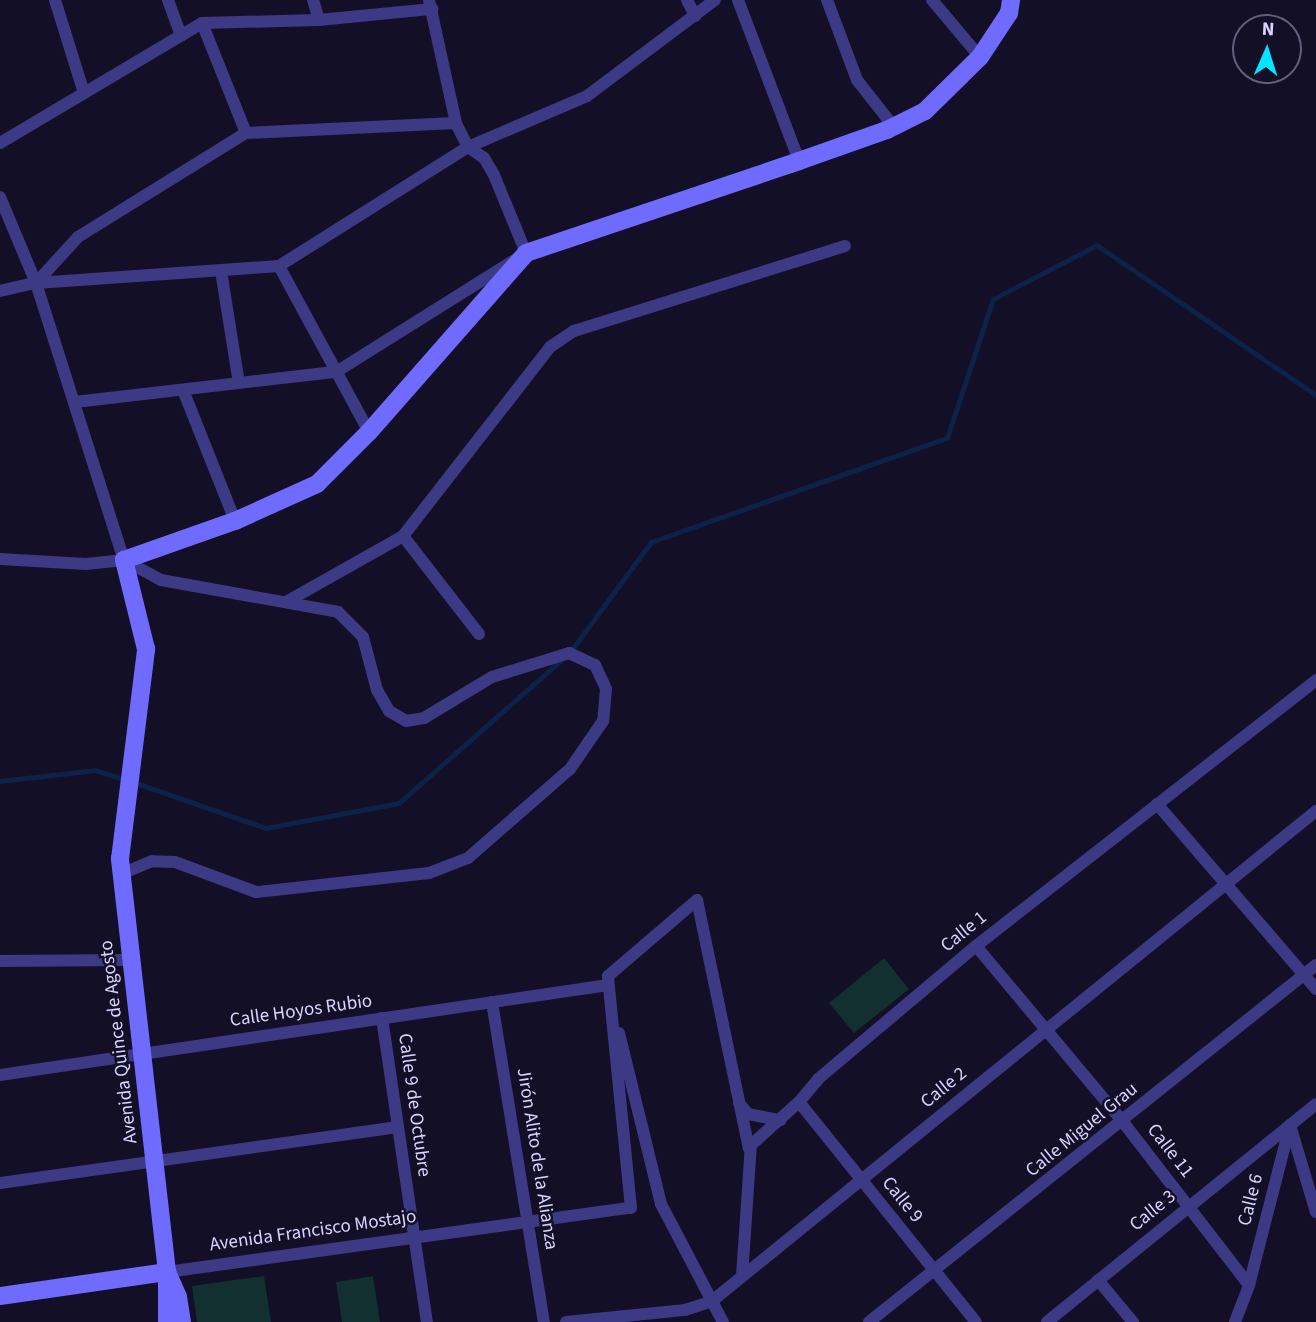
<!DOCTYPE html>
<meta charset="utf-8">
<style>
body{margin:0}
#map{position:relative;width:1316px;height:1322px;overflow:hidden;background:#130f26;font-family:"Source Sans 3",sans-serif}
div>[style]{position:absolute}
.green>*{inset:0;background:#12302f}
.stream>*{height:4.5px;margin:-2.25px;padding:0 2.25px;transform-origin:2.25px;border-radius:2.25px;background:#0c2248}
.street>*{height:12px;margin:-6px;padding:0 6px;transform-origin:6px;border-radius:6px;background:#3d3a85}
.secondary>*{height:18px;margin:-9px;padding:0 9px;transform-origin:9px;border-radius:9px;background:#6f6bff}
span{translate:-50% -50%;white-space:nowrap;text-align:center;line-height:1.15;-webkit-text-stroke:5px #130f26;paint-order:stroke}
.street-label{font-size:19px;color:#d9d4ff}
.north{position:absolute;left:1232px;top:14px;width:70px;height:70px;box-sizing:border-box;background:#130f26;border:2px solid #625e7d;border-radius:50%;rotate:3deg;font-size:19px;font-weight:700;line-height:28px;text-align:center;color:#d9d4ff}
.north::after{content:'';display:block;margin:auto;width:24px;height:32px;background:#00e5ff;clip-path:polygon(50% 0,100% 100%,50% 72%,0 100%)}
</style>
<div id="map">
<div class="green">
<div style="clip-path:polygon(884px 958px,909px 989px,854px 1033px,829px 1003px)"></div>
<div style="clip-path:polygon(264px 1276px,271px 1322px,197px 1322px,192px 1286px)"></div>
<div style="clip-path:polygon(373px 1276px,380px 1322px,342px 1322px,336px 1282px)"></div>
</div>
<div class="stream">
<div style="left:570px;top:652px;width:137px;rotate:-53.6deg"></div>
<div style="left:651px;top:542px;width:314px;rotate:-19.4deg"></div>
<div style="left:947px;top:438px;width:146px;rotate:-71.7deg"></div>
<div style="left:993px;top:299px;width:117px;rotate:-27.4deg"></div>
<div style="left:1097px;top:245px;width:265px;rotate:34.4deg"></div>
<div style="left:0;top:781px;width:96px;rotate:-6.6deg"></div>
<div style="left:95px;top:770px;width:32px;rotate:18deg"></div>
<div style="left:133px;top:782px;width:141px;rotate:19.1deg"></div>
<div style="left:266px;top:828px;width:135px;rotate:-10.6deg"></div>
<div style="left:399px;top:803px;width:216px;rotate:-41.4deg"></div>
</div>
<div class="street">
<div style="left:55px;top:0;width:97px;rotate:72.7deg"></div>
<div style="left:168px;top:0;width:38px;rotate:70deg"></div>
<div style="left:313px;top:0;width:21px;rotate:73deg"></div>
<div style="left:687px;top:0;width:18px;rotate:63deg"></div>
<div style="left:738px;top:0;width:172px;rotate:69.2deg"></div>
<div style="left:827px;top:0;width:85px;rotate:69.4deg"></div>
<div style="left:857px;top:80px;width:60px;rotate:51.8deg"></div>
<div style="left:932px;top:0;width:75px;rotate:49.9deg"></div>
<div style="left:202px;top:23px;width:118px;rotate:68.2deg"></div>
<div style="left:0;top:143px;width:235px;rotate:-30.7deg"></div>
<div style="left:202px;top:23px;width:117px;rotate:-1.5deg"></div>
<div style="left:319px;top:20px;width:114px;rotate:-5.6deg"></div>
<div style="left:0;top:197px;width:93px;rotate:67.3deg"></div>
<div style="left:36px;top:283px;width:291px;rotate:72.4deg"></div>
<div style="left:279px;top:266px;width:189px;rotate:61.5deg"></div>
<div style="left:221px;top:271px;width:113px;rotate:80.9deg"></div>
<div style="left:36px;top:283px;width:62px;rotate:-47.6deg"></div>
<div style="left:78px;top:237px;width:198px;rotate:-31.8deg"></div>
<div style="left:246px;top:133px;width:210px;rotate:-2.7deg"></div>
<div style="left:0;top:291px;width:37px;rotate:-13deg"></div>
<div style="left:36px;top:283px;width:244px;rotate:-4deg"></div>
<div style="left:279px;top:266px;width:223px;rotate:-32.2deg"></div>
<div style="left:468px;top:147px;width:129px;rotate:-23.2deg"></div>
<div style="left:587px;top:96px;width:160px;rotate:-36.9deg"></div>
<div style="left:183px;top:390px;width:141px;rotate:68.3deg"></div>
<div style="left:75px;top:402px;width:263px;rotate:-6.6deg"></div>
<div style="left:336px;top:372px;width:224px;rotate:-32.1deg"></div>
<div style="left:526px;top:253px;width:84px;rotate:-112.3deg"></div>
<div style="left:494px;top:175px;width:20px;rotate:-120deg"></div>
<div style="left:484px;top:158px;width:19px;rotate:-145deg"></div>
<div style="left:468px;top:147px;width:27px;rotate:-117deg"></div>
<div style="left:456px;top:123px;width:126px;rotate:-102.4deg"></div>
<div style="left:403px;top:536px;width:124px;rotate:52.2deg"></div>
<div style="left:0;top:559px;width:86px;rotate:3.3deg"></div>
<div style="left:86px;top:564px;width:38px;rotate:-6deg"></div>
<div style="left:124px;top:560px;width:42px;rotate:28.4deg"></div>
<div style="left:161px;top:580px;width:180px;rotate:10.2deg"></div>
<div style="left:338px;top:612px;width:35px;rotate:45deg"></div>
<div style="left:363px;top:637px;width:55px;rotate:75.2deg"></div>
<div style="left:377px;top:690px;width:24px;rotate:60deg"></div>
<div style="left:389px;top:711px;width:20px;rotate:30deg"></div>
<div style="left:406px;top:721px;width:18px;rotate:-9deg"></div>
<div style="left:424px;top:718px;width:79px;rotate:-31.1deg"></div>
<div style="left:492px;top:677px;width:81px;rotate:-17.3deg"></div>
<div style="left:569px;top:653px;width:29px;rotate:25deg"></div>
<div style="left:595px;top:665px;width:26px;rotate:65deg"></div>
<div style="left:606px;top:689px;width:32px;rotate:95deg"></div>
<div style="left:603px;top:721px;width:58px;rotate:124.5deg"></div>
<div style="left:570px;top:769px;width:135px;rotate:138.9deg"></div>
<div style="left:468px;top:858px;width:42px;rotate:159deg"></div>
<div style="left:429px;top:873px;width:174px;rotate:173.7deg"></div>
<div style="left:256px;top:892px;width:86px;rotate:-159.7deg"></div>
<div style="left:175px;top:862px;width:23px;rotate:-178deg"></div>
<div style="left:152px;top:861px;width:34px;rotate:157deg"></div>
<div style="left:286px;top:602px;width:134px;rotate:-29.4deg"></div>
<div style="left:403px;top:536px;width:239px;rotate:-52.1deg"></div>
<div style="left:550px;top:347px;width:29px;rotate:-34deg"></div>
<div style="left:574px;top:331px;width:284px;rotate:-17.4deg"></div>
<div style="left:1157px;top:804px;width:244px;rotate:49.3deg"></div>
<div style="left:976px;top:946px;width:229px;rotate:50.1deg"></div>
<div style="left:1123px;top:1122px;width:206px;rotate:52.3deg"></div>
<div style="left:0;top:961px;width:131px;rotate:-0.4deg"></div>
<div style="left:492px;top:1002px;width:324px;rotate:80.8deg"></div>
<div style="left:382px;top:1018px;width:307px;rotate:81.6deg"></div>
<div style="left:619px;top:1033px;width:176px;rotate:76.2deg"></div>
<div style="left:661px;top:1204px;width:133px;rotate:62.3deg"></div>
<div style="left:0;top:1075px;width:615px;rotate:-8.42deg"></div>
<div style="left:799px;top:1102px;width:282px;rotate:51.2deg"></div>
<div style="left:739px;top:1103px;width:14px;rotate:51deg"></div>
<div style="left:748px;top:1114px;width:33px;rotate:11deg"></div>
<div style="left:1290px;top:1125px;width:91px;rotate:73.4deg"></div>
<div style="left:0;top:1183px;width:402px;rotate:-8deg"></div>
<div style="left:167px;top:1272px;width:468px;rotate:-7.9deg"></div>
<div style="left:631px;top:1208px;width:233px;rotate:-95.7deg"></div>
<div style="left:608px;top:976px;width:117px;rotate:-40.5deg"></div>
<div style="left:697px;top:900px;width:254px;rotate:78.2deg"></div>
<div style="left:742px;top:1276px;width:131px;rotate:-86.1deg"></div>
<div style="left:751px;top:1145px;width:64px;rotate:-41.9deg"></div>
<div style="left:799px;top:1102px;width:30px;rotate:-50deg"></div>
<div style="left:818px;top:1079px;width:207px;rotate:-40.1deg"></div>
<div style="left:976px;top:946px;width:432px;rotate:-38deg"></div>
<div style="left:1098px;top:1280px;width:55px;rotate:50.2deg"></div>
<div style="left:566px;top:1322px;width:120px;rotate:-5.8deg"></div>
<div style="left:685px;top:1310px;width:28px;rotate:-18deg"></div>
<div style="left:712px;top:1301px;width:778px;rotate:-39.05deg"></div>
<div style="left:869px;top:1322px;width:572px;rotate:-38.61deg"></div>
<div style="left:1047px;top:1322px;width:346px;rotate:-39deg"></div>
<div style="left:1235px;top:1322px;width:40px;rotate:-69deg"></div>
<div style="left:1249px;top:1285px;width:165px;rotate:-75.6deg"></div>
</div>
<div class="secondary">
<div style="left:167px;top:1272px;width:27px;rotate:66deg"></div>
<div style="left:178px;top:1297px;width:25px;rotate:81deg"></div>
<div style="left:0;top:1296px;width:169px;rotate:-8.2deg"></div>
<div style="left:167px;top:1322px;width:50px;rotate:-90deg"></div>
<div style="left:167px;top:1272px;width:416px;rotate:-96.5deg"></div>
<div style="left:120px;top:859px;width:212px;rotate:-82.9deg"></div>
<div style="left:146px;top:649px;width:92px;rotate:-103.9deg"></div>
<div style="left:124px;top:560px;width:118px;rotate:-19.4deg"></div>
<div style="left:235px;top:521px;width:90px;rotate:-24.3deg"></div>
<div style="left:317px;top:484px;width:74px;rotate:-45deg"></div>
<div style="left:369px;top:432px;width:238px;rotate:-48.7deg"></div>
<div style="left:526px;top:253px;width:288px;rotate:-18.6deg"></div>
<div style="left:799px;top:161px;width:93px;rotate:-19.4deg"></div>
<div style="left:887px;top:130px;width:42px;rotate:-26.6deg"></div>
<div style="left:925px;top:111px;width:77px;rotate:-44.5deg"></div>
<div style="left:980px;top:57px;width:53px;rotate:-56.6deg"></div>
<div style="left:1009px;top:13px;width:13px;rotate:-81deg"></div>
</div>
<div class="street-label">
<span style="left:964px;top:932px;rotate:-39deg">Calle 1</span>
<span style="left:301px;top:1011px;rotate:-8deg">Calle Hoyos Rubio</span>
<span style="left:119px;top:1042px;rotate:-97deg">Avenida Quince de Agosto</span>
<span style="left:944px;top:1088px;rotate:-39deg">Calle 2</span>
<span style="left:414px;top:1105px;rotate:82deg">Calle 9 de Octubre</span>
<span style="left:1082px;top:1130px;rotate:-39deg">Calle Miguel Grau</span>
<span style="left:1170px;top:1151px;rotate:52deg">Calle 11</span>
<span style="left:537px;top:1159px;rotate:81deg">Jirón Alito de la Alianza</span>
<span style="left:902px;top:1200px;rotate:51deg">Calle 9</span>
<span style="left:1251px;top:1200px;rotate:-76deg">Calle 6</span>
<span style="left:1153px;top:1211px;rotate:-39deg">Calle 3</span>
<span style="left:313px;top:1231px;rotate:-8deg">Avenida Francisco Mostajo</span>
</div>
<div class="north">N</div>
</div>
